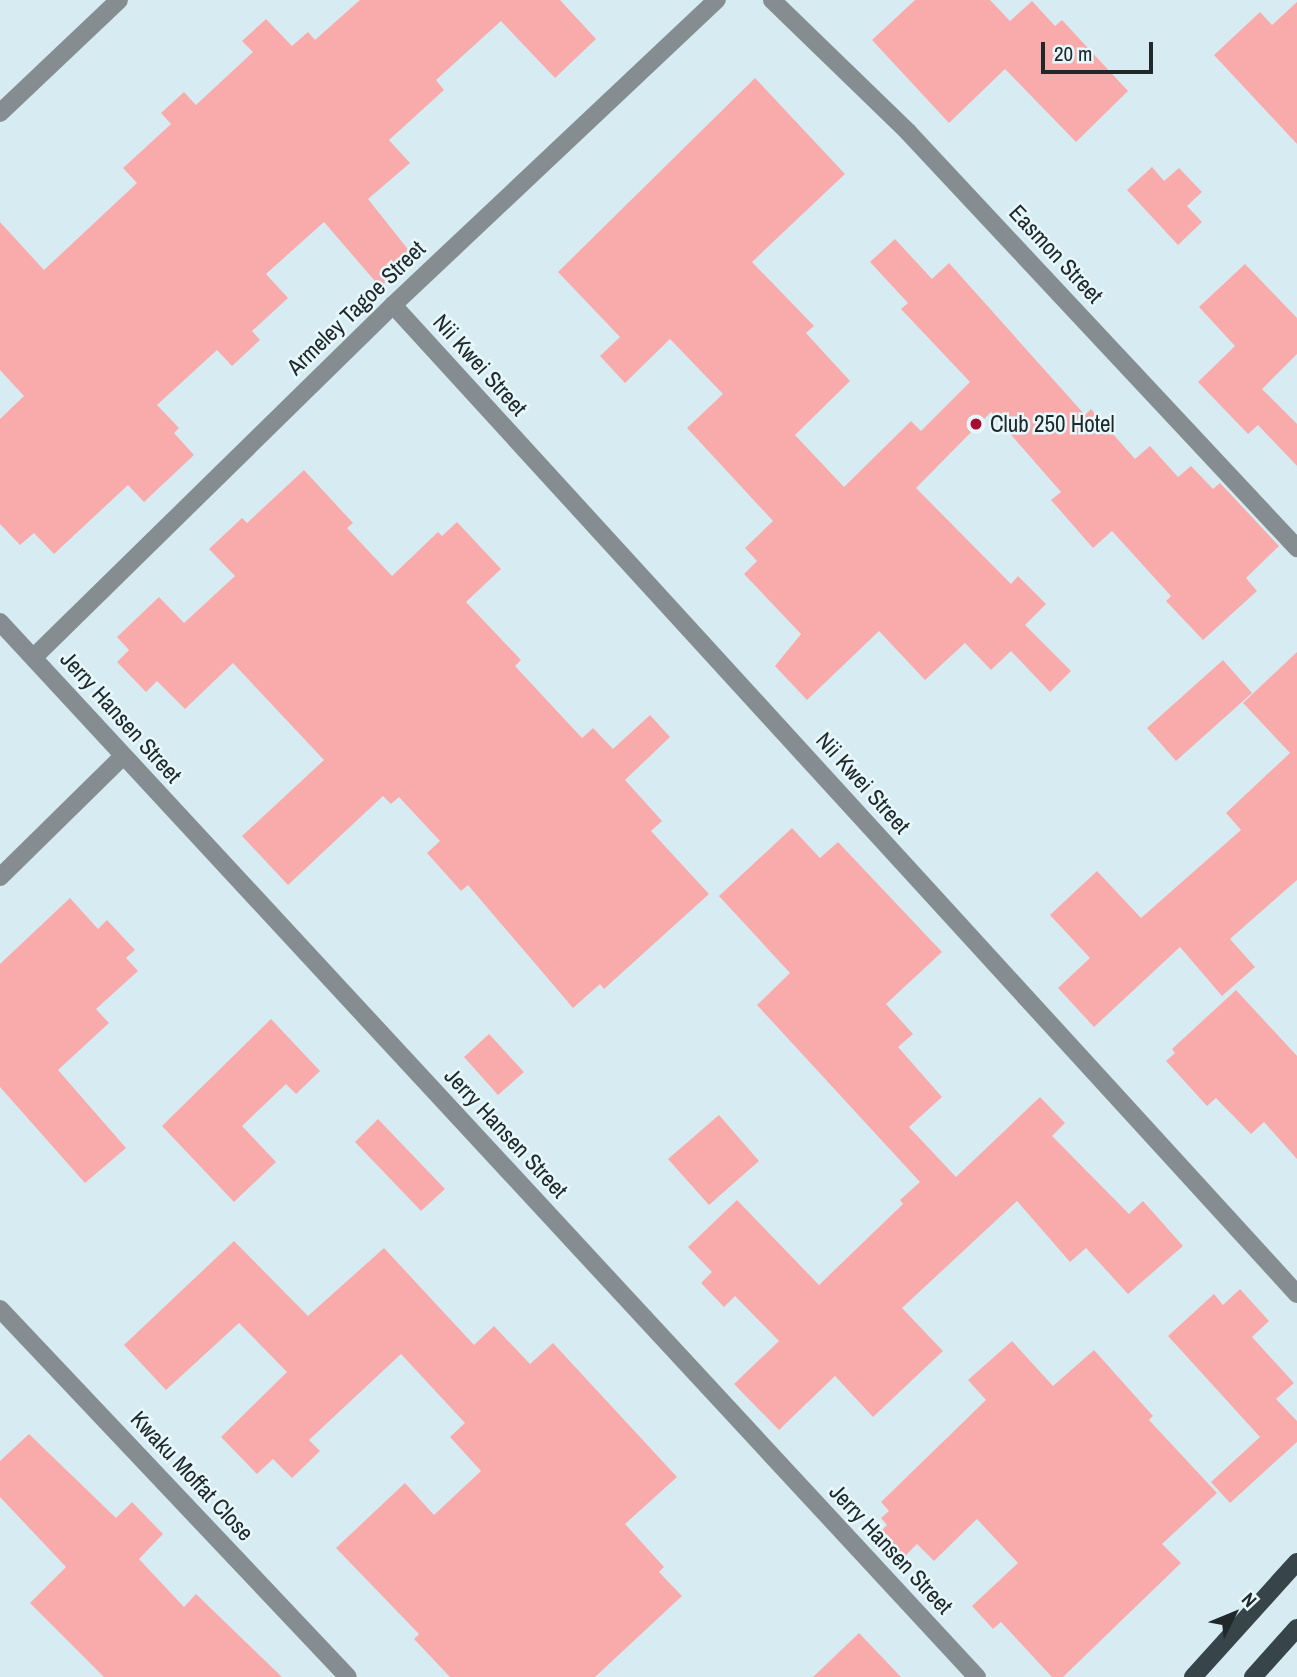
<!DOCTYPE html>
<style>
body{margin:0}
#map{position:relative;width:1297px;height:1677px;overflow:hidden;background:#d7ecf2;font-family:"Archivo Narrow",sans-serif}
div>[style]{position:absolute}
.building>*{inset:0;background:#f9abac}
.minor>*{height:18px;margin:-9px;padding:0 9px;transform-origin:9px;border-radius:9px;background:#858d90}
.major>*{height:18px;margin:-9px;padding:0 9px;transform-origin:9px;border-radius:9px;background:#37454a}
.dots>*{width:19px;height:19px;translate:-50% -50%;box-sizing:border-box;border:4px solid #e7f8fd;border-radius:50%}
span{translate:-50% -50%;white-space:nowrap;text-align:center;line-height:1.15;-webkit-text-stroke:5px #e7f8fd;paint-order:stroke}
.street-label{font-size:23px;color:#20282a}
.poi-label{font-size:23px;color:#20282a}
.left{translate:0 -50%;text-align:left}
.north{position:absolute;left:1199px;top:1579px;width:70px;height:70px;-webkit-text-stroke:5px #e7f8fd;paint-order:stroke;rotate:47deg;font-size:19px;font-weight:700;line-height:28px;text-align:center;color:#20282a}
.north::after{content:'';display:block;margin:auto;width:24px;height:32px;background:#20282a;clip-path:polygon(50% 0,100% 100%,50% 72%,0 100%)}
.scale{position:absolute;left:1041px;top:42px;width:112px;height:32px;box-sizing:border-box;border:4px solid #20282a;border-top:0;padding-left:9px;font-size:21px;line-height:24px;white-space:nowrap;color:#20282a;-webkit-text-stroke:5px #e7f8fd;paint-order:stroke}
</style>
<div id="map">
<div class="building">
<div style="clip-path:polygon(360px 0,560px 0,596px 39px,555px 78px,501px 21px,436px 80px,444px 90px,389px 140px,410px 163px,368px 199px,414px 257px,380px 287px,324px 222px,266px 274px,288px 298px,252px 331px,260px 340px,232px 366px,217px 350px,157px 405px,179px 428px,174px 433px,194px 455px,144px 502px,128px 485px,54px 554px,34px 533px,20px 545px,0 524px,0 419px,24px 396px,0 370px,0 222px,44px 270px,137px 183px,123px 168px,171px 124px,161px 113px,184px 92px,196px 105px,253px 52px,242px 41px,266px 19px,292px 46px,308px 32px,315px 40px)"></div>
<div style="clip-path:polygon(915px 0,990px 0,1010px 21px,1032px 1px,1055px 26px,1062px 20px,1128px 91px,1076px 142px,1005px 69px,949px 123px,872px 40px)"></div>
<div style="clip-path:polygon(1297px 2px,1297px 144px,1214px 55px,1260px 12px,1272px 25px)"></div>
<div style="clip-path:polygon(755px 78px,845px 174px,752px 262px,814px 326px,806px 333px,850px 381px,795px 435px,844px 487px,911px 421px,921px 431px,970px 382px,901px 309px,908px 303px,870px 262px,895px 239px,932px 279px,949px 263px,1085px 415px,1091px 409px,1135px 459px,1150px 446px,1178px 477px,1191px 466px,1213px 489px,1220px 483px,1279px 546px,1246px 578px,1257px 591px,1203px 640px,1166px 601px,1171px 596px,1112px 531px,1093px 548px,1051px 500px,1061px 492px,991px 412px,916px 488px,1011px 584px,1018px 576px,1046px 604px,1025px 625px,1071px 671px,1050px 692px,1011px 651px,991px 670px,965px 643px,925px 680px,879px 631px,807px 700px,775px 666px,801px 634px,744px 574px,757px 561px,745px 548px,773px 521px,687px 428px,723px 394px,670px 339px,625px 383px,600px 356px,620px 337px,558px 272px)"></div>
<div style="clip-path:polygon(1152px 167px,1164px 181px,1179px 168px,1202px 192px,1187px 206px,1202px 222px,1178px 245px,1127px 190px)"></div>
<div style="clip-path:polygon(1245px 264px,1297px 318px,1297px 354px,1262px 389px,1297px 424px,1297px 466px,1258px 425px,1248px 434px,1198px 382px,1235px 346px,1199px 307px)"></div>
<div style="clip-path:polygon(304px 470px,353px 523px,347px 528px,392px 576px,438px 532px,442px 536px,457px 522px,501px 569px,466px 602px,521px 660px,515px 666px,582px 738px,593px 728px,613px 749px,650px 715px,670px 737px,625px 780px,662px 821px,651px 831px,709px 894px,604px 989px,600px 984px,573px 1008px,468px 885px,461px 891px,427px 853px,440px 841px,399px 797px,391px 804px,383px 796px,288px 885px,242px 836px,324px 760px,233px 663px,185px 709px,157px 681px,146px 692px,117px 662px,129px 650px,117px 637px,159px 597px,184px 623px,235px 576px,209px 549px,242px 518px,247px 523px)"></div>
<div style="clip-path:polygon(1297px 652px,1297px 880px,1230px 939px,1255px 967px,1222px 996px,1180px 947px,1094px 1027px,1058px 988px,1090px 958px,1050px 915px,1097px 871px,1141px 918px,1241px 830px,1226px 813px,1290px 753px,1243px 703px)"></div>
<div style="clip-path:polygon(1223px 660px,1252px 693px,1176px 761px,1147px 728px)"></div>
<div style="clip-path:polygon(792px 828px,820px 858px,838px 842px,942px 952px,886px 1004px,913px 1034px,898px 1047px,942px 1097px,909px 1127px,956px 1177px,1040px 1097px,1065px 1123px,1052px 1136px,1129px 1214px,1143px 1201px,1183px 1246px,1128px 1294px,1086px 1248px,1070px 1262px,1017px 1201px,902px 1308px,943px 1351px,873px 1417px,835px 1376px,779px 1430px,734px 1384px,779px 1341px,735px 1296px,724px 1307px,701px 1283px,712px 1272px,688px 1247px,737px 1200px,819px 1285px,903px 1204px,900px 1200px,920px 1182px,757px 1005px,790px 973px,719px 896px)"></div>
<div style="clip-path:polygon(70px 898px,98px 929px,107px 920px,135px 950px,126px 958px,138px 971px,96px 1009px,109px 1023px,58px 1070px,126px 1148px,85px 1183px,0 1087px,0 964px)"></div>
<div style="clip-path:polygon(1236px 990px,1297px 1056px,1297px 1159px,1264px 1122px,1251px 1134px,1216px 1098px,1207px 1106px,1166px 1061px,1175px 1053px,1172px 1049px)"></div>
<div style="clip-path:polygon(271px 1019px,320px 1071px,296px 1094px,286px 1084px,242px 1126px,276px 1162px,234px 1202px,162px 1126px)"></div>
<div style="clip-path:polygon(489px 1034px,524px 1072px,498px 1095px,464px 1057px)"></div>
<div style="clip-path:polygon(719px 1115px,759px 1161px,709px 1205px,668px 1159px)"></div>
<div style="clip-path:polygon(378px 1119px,445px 1189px,421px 1211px,355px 1142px)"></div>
<div style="clip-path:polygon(234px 1241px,308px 1316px,384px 1248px,474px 1345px,494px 1326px,530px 1364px,553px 1343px,677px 1477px,625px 1524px,664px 1567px,659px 1572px,682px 1596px,595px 1677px,450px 1677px,414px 1639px,419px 1634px,336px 1548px,405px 1483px,434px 1515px,481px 1471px,450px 1437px,465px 1423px,401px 1354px,309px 1440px,320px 1451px,292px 1478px,273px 1459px,257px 1474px,221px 1437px,287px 1372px,239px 1323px,166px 1390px,124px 1345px)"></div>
<div style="clip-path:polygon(1240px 1289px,1269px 1321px,1252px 1337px,1294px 1383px,1276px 1399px,1297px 1421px,1297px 1442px,1230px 1503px,1211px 1482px,1260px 1437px,1168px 1336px,1214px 1294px,1223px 1305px)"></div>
<div style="clip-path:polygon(1012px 1341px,1053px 1386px,1094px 1350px,1153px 1416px,1149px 1420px,1217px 1493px,1162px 1544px,1181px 1563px,1063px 1677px,1052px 1677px,1001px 1622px,993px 1629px,972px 1606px,1018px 1563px,977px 1519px,934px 1561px,917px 1544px,904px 1557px,880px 1532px,887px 1525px,881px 1518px,889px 1511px,881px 1502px,986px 1400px,968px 1380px)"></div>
<div style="clip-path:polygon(29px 1434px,116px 1518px,132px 1502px,163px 1534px,139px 1559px,184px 1607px,196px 1594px,282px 1677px,104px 1677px,30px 1603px,66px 1567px,0 1497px,0 1461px)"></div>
<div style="clip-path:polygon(859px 1633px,901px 1677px,813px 1677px)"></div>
</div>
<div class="minor">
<div style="left:772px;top:0;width:190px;rotate:44.1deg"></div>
<div style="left:908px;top:132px;width:570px;rotate:46.92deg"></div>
<div style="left:0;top:113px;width:164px;rotate:-43.5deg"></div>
<div style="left:393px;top:305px;width:1340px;rotate:47.57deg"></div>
<div style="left:0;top:622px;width:1438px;rotate:47.2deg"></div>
<div style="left:34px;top:657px;width:503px;rotate:-44.44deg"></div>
<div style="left:393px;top:305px;width:445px;rotate:-43.3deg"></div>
<div style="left:0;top:877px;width:173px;rotate:-44.5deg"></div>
<div style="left:0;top:1309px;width:506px;rotate:46.6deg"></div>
</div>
<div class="major">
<div style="left:1193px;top:1677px;width:155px;rotate:-47.9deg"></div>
<div style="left:1253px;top:1677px;width:66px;rotate:-48.1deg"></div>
</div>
<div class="dots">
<div style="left:976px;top:424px;background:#a70d30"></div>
</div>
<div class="street-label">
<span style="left:1056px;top:254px;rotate:47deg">Easmon Street</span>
<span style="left:356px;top:308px;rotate:-44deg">Armeley Tagoe Street</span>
<span style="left:480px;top:365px;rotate:48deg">Nii Kwei Street</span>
<span style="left:121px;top:717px;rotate:48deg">Jerry Hansen Street</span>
<span style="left:863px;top:783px;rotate:48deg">Nii Kwei Street</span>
<span style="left:506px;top:1133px;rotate:47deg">Jerry Hansen Street</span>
<span style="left:192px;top:1476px;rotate:47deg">Kwaku Moffat Close</span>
<span style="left:891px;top:1549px;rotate:47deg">Jerry Hansen Street</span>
</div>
<div class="poi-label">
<span class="left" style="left:990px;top:424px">Club 250 Hotel</span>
</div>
<div class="north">N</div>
<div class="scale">20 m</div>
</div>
